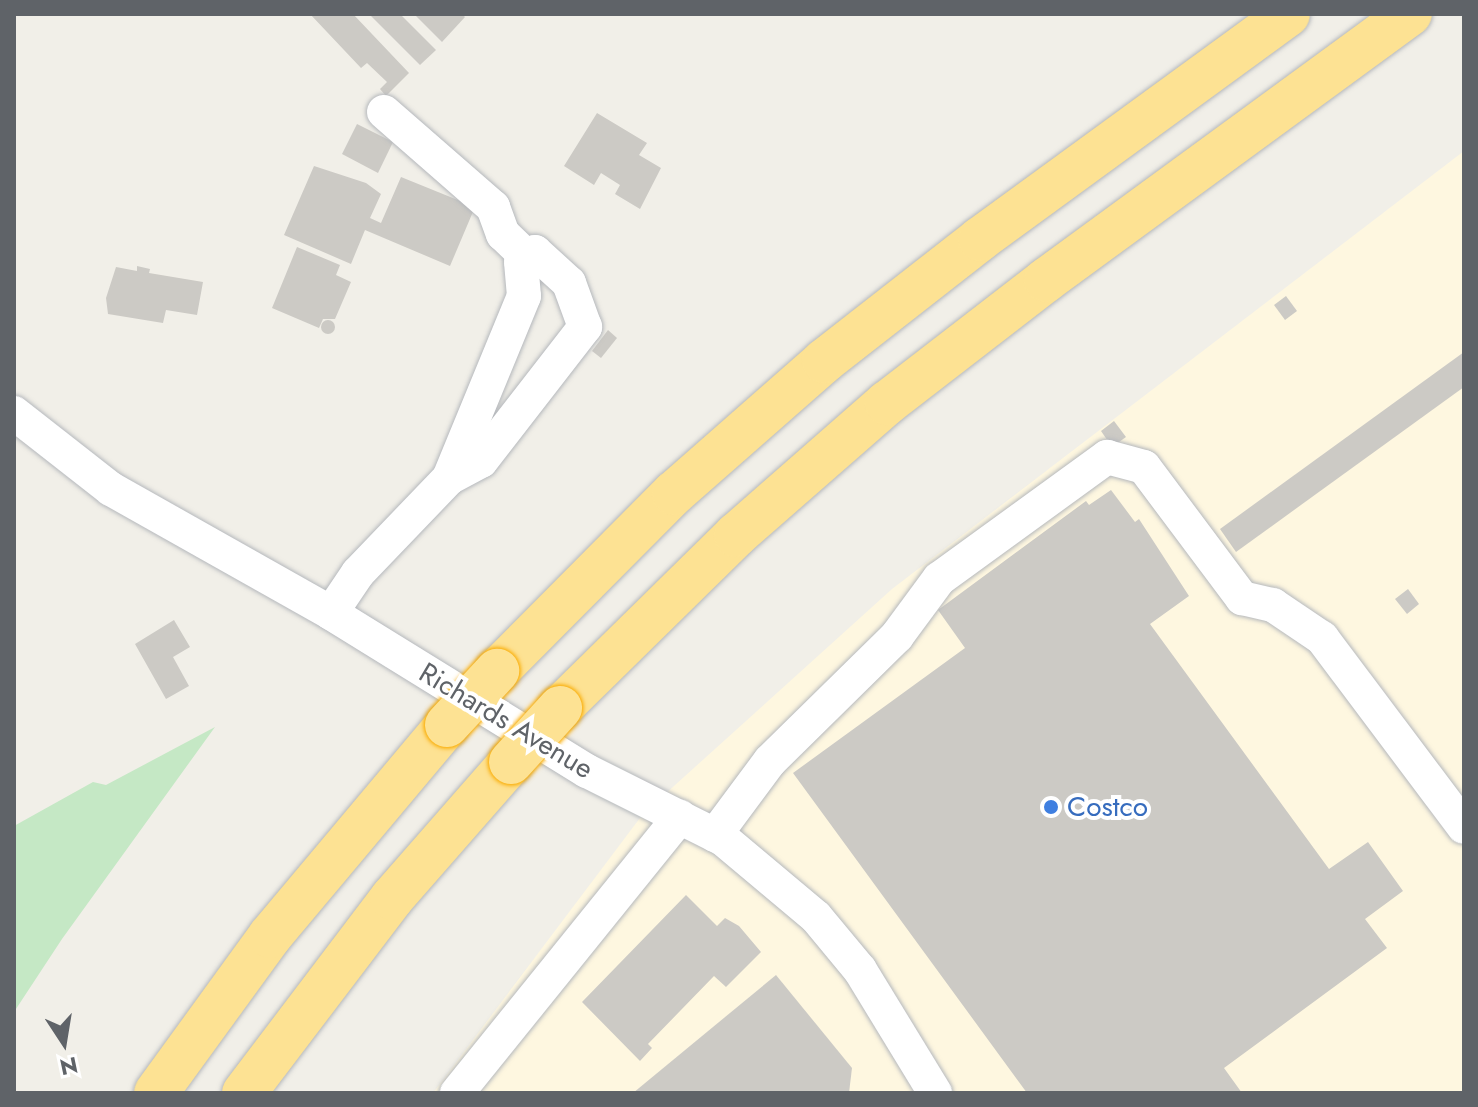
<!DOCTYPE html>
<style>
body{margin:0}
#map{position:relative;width:1478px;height:1107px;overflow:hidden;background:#f1efe8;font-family:Jost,sans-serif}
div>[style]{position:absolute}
.commercial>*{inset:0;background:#fef7e0}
.green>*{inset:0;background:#c5e8c5}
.building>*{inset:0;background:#cccac5}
.round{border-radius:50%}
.roads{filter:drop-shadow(0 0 2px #b5b8bc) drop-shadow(0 0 2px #b5b8bc)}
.minor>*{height:34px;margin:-17px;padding:0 17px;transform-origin:17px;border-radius:17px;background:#fff}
.highway>*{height:44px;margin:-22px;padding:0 22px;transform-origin:22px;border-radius:22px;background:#fde293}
.bridges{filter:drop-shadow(0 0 2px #f9ab00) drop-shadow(0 0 2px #f9ab00)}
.highway-bridge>*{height:44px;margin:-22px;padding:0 22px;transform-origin:22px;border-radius:22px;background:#fde293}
.dots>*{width:22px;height:22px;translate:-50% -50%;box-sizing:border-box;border:4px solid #fff;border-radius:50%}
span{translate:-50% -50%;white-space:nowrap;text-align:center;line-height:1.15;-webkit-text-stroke:8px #fff;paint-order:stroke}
.street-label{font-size:28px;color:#5f6368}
.shop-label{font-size:28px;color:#366cbe}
.left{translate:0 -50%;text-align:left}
.frame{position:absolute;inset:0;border:16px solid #5f6368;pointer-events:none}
.north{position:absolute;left:24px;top:1003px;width:80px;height:80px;-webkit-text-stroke:6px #fff;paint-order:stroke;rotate:168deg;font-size:22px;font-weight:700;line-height:32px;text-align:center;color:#5f6368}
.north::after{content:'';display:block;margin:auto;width:28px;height:36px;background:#5f6368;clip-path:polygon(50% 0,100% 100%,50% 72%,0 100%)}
</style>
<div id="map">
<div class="commercial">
<div style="clip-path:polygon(1464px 151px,1464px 1093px,433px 1093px,643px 814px,892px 589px)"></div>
</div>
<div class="green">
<div style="clip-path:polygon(215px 727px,62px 939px,14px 1012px,14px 826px,93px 782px,106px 785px)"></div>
</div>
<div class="building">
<div style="clip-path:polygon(310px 14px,353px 14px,409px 73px,386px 96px,380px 89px,387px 82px,367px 63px,361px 68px)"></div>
<div style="clip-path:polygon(369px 14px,400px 14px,436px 50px,420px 65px)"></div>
<div style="clip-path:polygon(414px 14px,462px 14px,465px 17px,442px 42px)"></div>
<div style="clip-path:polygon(597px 113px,647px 143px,639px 155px,661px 168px,640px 209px,615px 194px,620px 185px,601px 173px,594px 185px,564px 166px)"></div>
<div style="clip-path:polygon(357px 124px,393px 142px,378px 173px,342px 154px)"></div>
<div style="clip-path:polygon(314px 166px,366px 183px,381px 194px,370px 218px,381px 223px,401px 177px,475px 207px,450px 266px,365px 230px,351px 264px,284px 235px)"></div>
<div style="clip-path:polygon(297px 247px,340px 265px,336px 275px,351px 282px,335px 319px,323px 319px,319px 328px,272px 308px)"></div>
<div style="clip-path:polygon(137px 266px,150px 269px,149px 273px,203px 282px,197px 315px,166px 310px,163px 323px,108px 314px,106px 298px,116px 267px,137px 271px)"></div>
<div style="clip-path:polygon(1286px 296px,1297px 311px,1285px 320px,1274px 305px)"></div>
<div class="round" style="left:321px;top:320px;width:14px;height:14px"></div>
<div style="clip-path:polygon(608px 330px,617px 338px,601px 358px,592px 351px)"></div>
<div style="clip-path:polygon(1464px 352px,1464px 387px,1236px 552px,1220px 529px)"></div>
<div style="clip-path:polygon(1114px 421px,1126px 437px,1112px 447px,1101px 431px)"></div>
<div style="clip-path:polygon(1111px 490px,1135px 522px,1139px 519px,1189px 596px,1150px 624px,1329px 869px,1368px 842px,1403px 891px,1365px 919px,1387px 948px,1224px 1068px,1242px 1093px,1027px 1093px,793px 773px,965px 648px,938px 610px,1086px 501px,1089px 505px)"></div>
<div style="clip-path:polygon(1408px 589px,1419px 604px,1407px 614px,1395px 599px)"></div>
<div style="clip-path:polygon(174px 620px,190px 647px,173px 657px,189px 686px,166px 699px,135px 644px)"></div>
<div style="clip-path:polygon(686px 895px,717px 926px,725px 918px,739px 926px,761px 952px,726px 987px,714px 976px,648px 1044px,652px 1048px,640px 1061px,582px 1002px)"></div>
<div style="clip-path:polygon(776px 975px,852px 1068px,849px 1093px,633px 1093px)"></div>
</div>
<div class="roads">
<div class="minor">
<div style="left:384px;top:112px;width:145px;rotate:41.1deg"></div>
<div style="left:493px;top:207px;width:29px;rotate:70deg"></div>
<div style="left:503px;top:234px;width:35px;rotate:44deg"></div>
<div style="left:14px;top:413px;width:123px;rotate:38.1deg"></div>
<div style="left:111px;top:489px;width:253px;rotate:29.4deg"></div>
<div style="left:331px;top:613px;width:301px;rotate:31.7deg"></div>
<div style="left:587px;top:771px;width:152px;rotate:26.6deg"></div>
<div style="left:723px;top:839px;width:121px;rotate:40deg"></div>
<div style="left:816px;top:917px;width:69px;rotate:50.3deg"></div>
<div style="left:860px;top:970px;width:144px;rotate:58.6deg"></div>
<div style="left:331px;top:613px;width:48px;rotate:-56deg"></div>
<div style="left:358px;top:573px;width:132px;rotate:-46.2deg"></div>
<div style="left:449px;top:478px;width:36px;rotate:-28deg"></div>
<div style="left:481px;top:461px;width:170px;rotate:-52.2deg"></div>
<div style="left:585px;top:327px;width:47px;rotate:-110deg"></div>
<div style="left:569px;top:283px;width:46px;rotate:-137.6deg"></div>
<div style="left:535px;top:252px;width:17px;rotate:144deg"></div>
<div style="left:521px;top:262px;width:34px;rotate:85deg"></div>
<div style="left:524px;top:296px;width:197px;rotate:112.4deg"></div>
<div style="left:715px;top:835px;width:92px;rotate:-53.4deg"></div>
<div style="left:770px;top:761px;width:178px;rotate:-44.5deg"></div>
<div style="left:897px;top:636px;width:71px;rotate:-53.6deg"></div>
<div style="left:939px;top:579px;width:208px;rotate:-36deg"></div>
<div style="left:1107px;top:457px;width:38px;rotate:15deg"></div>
<div style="left:1144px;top:467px;width:164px;rotate:53.2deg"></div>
<div style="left:1242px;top:598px;width:32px;rotate:13deg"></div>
<div style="left:1273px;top:605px;width:59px;rotate:34deg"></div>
<div style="left:1322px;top:638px;width:236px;rotate:53.1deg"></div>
<div style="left:457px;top:1093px;width:355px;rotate:-51.1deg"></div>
</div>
<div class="highway">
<div style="left:497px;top:671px;width:251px;rotate:-45.2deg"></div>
<div style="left:674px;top:493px;width:200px;rotate:-41.3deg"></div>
<div style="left:824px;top:361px;width:198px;rotate:-38deg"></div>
<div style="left:980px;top:239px;width:381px;rotate:-36.1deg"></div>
<div style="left:560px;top:708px;width:247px;rotate:-44.5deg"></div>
<div style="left:736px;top:535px;width:201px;rotate:-41.2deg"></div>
<div style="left:887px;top:403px;width:201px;rotate:-37.7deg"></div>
<div style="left:1046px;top:280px;width:451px;rotate:-36.2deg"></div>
<div style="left:156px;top:1093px;width:194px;rotate:-54deg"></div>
<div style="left:270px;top:936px;width:275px;rotate:-50deg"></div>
<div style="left:244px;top:1093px;width:245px;rotate:-52.8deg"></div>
<div style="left:392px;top:898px;width:181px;rotate:-48.8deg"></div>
</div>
</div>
<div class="bridges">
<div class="highway-bridge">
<div style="left:447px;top:725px;width:74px;rotate:-47.2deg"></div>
<div style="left:511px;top:762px;width:73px;rotate:-47.8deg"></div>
</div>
</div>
<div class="dots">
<div style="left:1051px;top:807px;background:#3f7fe0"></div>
</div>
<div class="street-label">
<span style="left:506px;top:721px;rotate:31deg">Richards Avenue</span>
</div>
<div class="shop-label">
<span class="left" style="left:1067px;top:807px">Costco</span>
</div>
<div class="frame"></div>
<div class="north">N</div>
</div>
